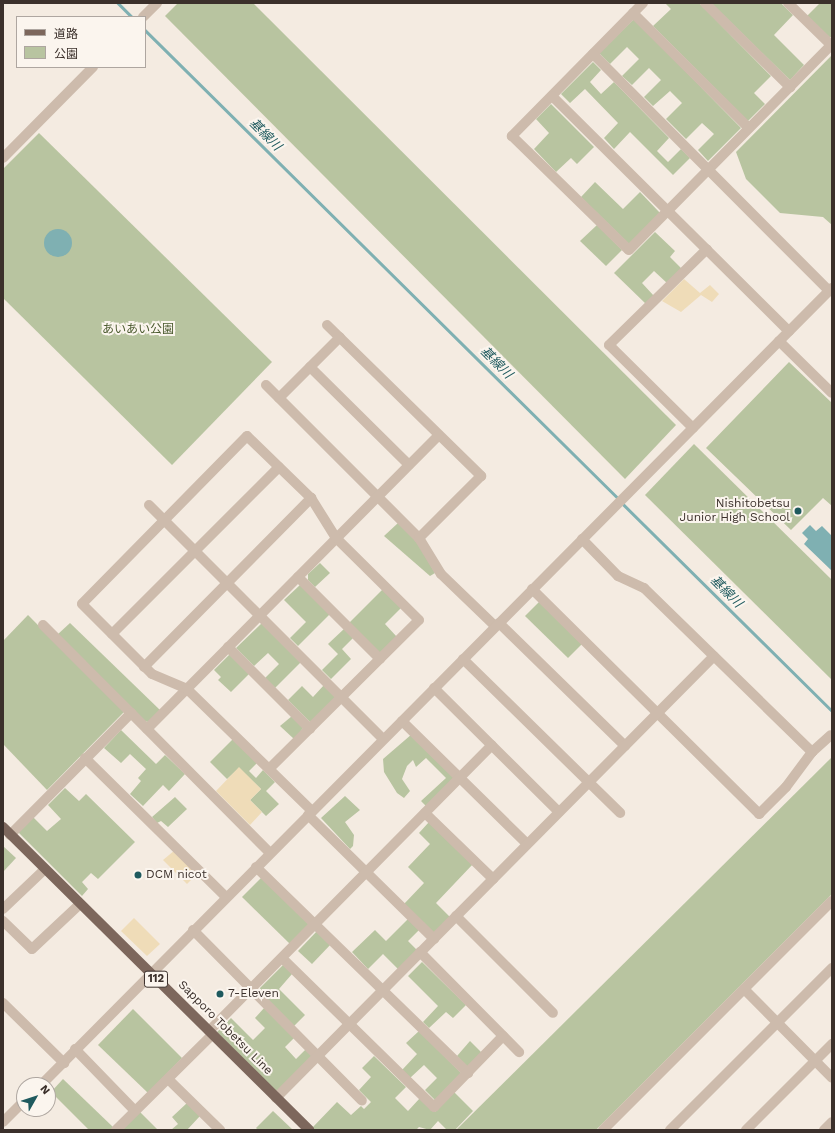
<!DOCTYPE html>
<meta charset="utf-8">
<style>
body{margin:0}
#map{position:relative;width:835px;height:1133px;overflow:hidden;background:#f4ebe1;font-family:"Work Sans","Noto Sans JP",sans-serif}
div>[style]{position:absolute}
.green>*{inset:0;background:#b8c4a0}
.sand>*{inset:0;background:#efdcb8}
.water>*{inset:0;background:#7fb0b2}
.round{border-radius:50%}
.stream>*{height:2.5px;margin:-1.25px;padding:0 1.25px;transform-origin:1.25px;border-radius:1.25px;background:#7fb0b2}
.minor>*{height:10px;margin:-5px;padding:0 5px;transform-origin:5px;border-radius:5px;background:#cdbbac}
.major>*{height:10px;margin:-5px;padding:0 5px;transform-origin:5px;border-radius:5px;background:#7d675c}
.dots>*{width:11px;height:11px;translate:-50% -50%;box-sizing:border-box;border:2px solid #fbf5ee;border-radius:50%}
span{translate:-50% -50%;white-space:nowrap;text-align:center;line-height:1.15;-webkit-text-stroke:4px #fbf5ee;paint-order:stroke}
.shield-label span{padding:1px 3px;background:#fbf5ee;border:1px solid;border-radius:3px;-webkit-text-stroke-width:0}
.shield-label{font-size:11px;color:#3b302b;font-weight:700}
.park-label{font-size:12px;color:#4a5a2e}
.poi-label{font-size:12px;color:#3b302b}
.right{translate:-100% -50%;text-align:right}
.left{translate:0 -50%;text-align:left}
.street-label{font-size:12px;color:#3b302b}
.water-label{font-size:13px;color:#1f5a5e;font-style:italic}
.frame{position:absolute;inset:0;border:4px solid #3b302b;pointer-events:none}
.legend{position:absolute;left:16px;top:16px;width:130px;height:52px;box-sizing:border-box;background:#fbf5ee;border:1px solid #aea6a0;margin:0;padding:5px 7px;list-style:none;font-size:12px;color:#3b302b}
.legend li{display:flex;align-items:center;gap:8px;height:20px}
.legend b{width:20px;border:1px solid #aea6a0}
.north{position:absolute;left:16px;top:1077px;width:40px;height:40px;box-sizing:border-box;background:#fbf5ee;border:1px solid #aea6a0;border-radius:50%;rotate:51deg;font-size:11px;font-weight:700;line-height:16px;text-align:center;color:#3b302b}
.north::after{content:'';display:block;margin:auto;width:14px;height:18px;background:#1f5a5e;clip-path:polygon(50% 0,100% 100%,50% 72%,0 100%)}
</style>
<div id="map">
<div class="green">
<div style="clip-path:polygon(178px 3px,253px 3px,676px 425px,625px 479px,165px 16px)"></div>
<div style="clip-path:polygon(665px 3px,699px 3px,771px 76px,754px 93px,765px 104px,748px 121px,653px 26px,671px 9px)"></div>
<div style="clip-path:polygon(711px 3px,781px 3px,793px 15px,774px 35px,804px 65px,790px 80px)"></div>
<div style="clip-path:polygon(820px 3px,832px 3px,832px 37px,828px 37px,807px 16px)"></div>
<div style="clip-path:polygon(634px 19px,741px 128px,708px 161px,698px 150px,714px 134px,702px 123px,686px 139px,666px 119px,682px 103px,670px 91px,653px 106px,644px 97px,661px 80px,649px 68px,632px 85px,622px 76px,639px 59px,627px 47px,610px 64px,599px 53px)"></div>
<div style="clip-path:polygon(832px 55px,832px 225px,823px 217px,780px 213px,746px 179px,736px 152px)"></div>
<div style="clip-path:polygon(593px 62px,601px 70px,590px 82px,601px 94px,614px 82px,669px 138px,657px 151px,668px 162px,681px 149px,690px 158px,673px 175px,630px 132px,614px 149px,604px 138px,618px 123px,585px 89px,570px 103px,561px 94px)"></div>
<div style="clip-path:polygon(551px 104px,594px 147px,577px 164px,571px 158px,556px 172px,534px 149px,549px 133px,536px 119px)"></div>
<div style="clip-path:polygon(39px 133px,272px 362px,172px 465px,3px 298px,3px 169px)"></div>
<div style="clip-path:polygon(595px 182px,623px 209px,640px 192px,660px 213px,629px 244px,581px 197px)"></div>
<div style="clip-path:polygon(597px 225px,622px 250px,606px 266px,580px 241px)"></div>
<div style="clip-path:polygon(655px 232px,675px 251px,670px 257px,682px 269px,668px 284px,654px 271px,642px 283px,654px 296px,646px 304px,614px 273px)"></div>
<div style="clip-path:polygon(789px 362px,832px 403px,832px 506px,823px 498px,791px 530px,706px 448px)"></div>
<div style="clip-path:polygon(694px 444px,832px 580px,832px 680px,645px 495px)"></div>
<div style="clip-path:polygon(398px 523px,416px 540px,435px 573px,430px 576px,384px 536px)"></div>
<div style="clip-path:polygon(320px 563px,330px 573px,315px 587px,308px 580px,308px 574px)"></div>
<div style="clip-path:polygon(300px 585px,330px 614px,298px 646px,290px 638px,306px 622px,284px 600px)"></div>
<div style="clip-path:polygon(383px 589px,401px 608px,385px 624px,397px 637px,379px 654px,349px 623px)"></div>
<div style="clip-path:polygon(540px 601px,583px 643px,568px 658px,525px 616px)"></div>
<div style="clip-path:polygon(28px 615px,124px 712px,47px 790px,3px 744px,3px 641px)"></div>
<div style="clip-path:polygon(70px 623px,160px 710px,149px 722px,142px 721px,57px 635px)"></div>
<div style="clip-path:polygon(262px 623px,301px 662px,275px 688px,265px 678px,279px 664px,268px 653px,254px 666px,236px 648px)"></div>
<div style="clip-path:polygon(345px 628px,354px 637px,342px 649px,351px 659px,331px 679px,322px 670px,338px 654px,328px 644px)"></div>
<div style="clip-path:polygon(230px 654px,249px 674px,231px 692px,218px 680px,221px 677px,214px 670px)"></div>
<div style="clip-path:polygon(324px 685px,337px 698px,311px 723px,288px 700px,302px 686px,313px 697px)"></div>
<div style="clip-path:polygon(292px 716px,304px 727px,294px 739px,280px 726px)"></div>
<div style="clip-path:polygon(121px 730px,156px 764px,165px 755px,185px 774px,169px 791px,163px 785px,143px 806px,130px 794px,141px 781px,138px 778px,146px 769px,130px 754px,121px 763px,104px 748px)"></div>
<div style="clip-path:polygon(412px 734px,455px 779px,426px 806px,421px 801px,446px 778px,426px 758px,416px 767px,413px 760px,407px 766px,402px 779px,410px 791px,404px 798px,397px 793px,384px 772px,383px 759px)"></div>
<div style="clip-path:polygon(233px 739px,257px 763px,249px 771px,256px 778px,263px 770px,275px 782px,266px 791px,279px 804px,266px 816px,250px 800px,261px 789px,239px 768px,227px 779px,210px 762px)"></div>
<div style="clip-path:polygon(832px 757px,832px 894px,596px 1130px,456px 1130px)"></div>
<div style="clip-path:polygon(65px 788px,79px 801px,86px 794px,135px 842px,98px 879px,91px 873px,82px 882px,88px 889px,82px 896px,18px 832px,33px 817px,47px 831px,61px 819px,48px 805px)"></div>
<div style="clip-path:polygon(345px 796px,360px 810px,345px 822px,354px 835px,353px 846px,350px 849px,321px 818px)"></div>
<div style="clip-path:polygon(175px 797px,187px 809px,168px 827px,161px 821px,157px 823px,152px 817px)"></div>
<div style="clip-path:polygon(429px 822px,473px 864px,436px 903px,450px 917px,434px 933px,404px 904px,424px 883px,408px 867px,430px 844px,419px 833px)"></div>
<div style="clip-path:polygon(3px 846px,16px 858px,3px 872px)"></div>
<div style="clip-path:polygon(262px 877px,310px 924px,290px 944px,242px 897px)"></div>
<div style="clip-path:polygon(408px 919px,419px 930px,408px 941px,417px 950px,398px 969px,383px 954px,368px 969px,352px 952px,375px 930px,386px 941px)"></div>
<div style="clip-path:polygon(318px 930px,332px 943px,312px 964px,298px 951px)"></div>
<div style="clip-path:polygon(422px 962px,466px 1005px,453px 1018px,446px 1012px,429px 1028px,423px 1022px,438px 1006px,408px 976px)"></div>
<div style="clip-path:polygon(283px 965px,292px 974px,279px 989px,305px 1015px,294px 1026px,262px 994px,260px 988px)"></div>
<div style="clip-path:polygon(265px 1007px,295px 1037px,285px 1047px,296px 1059px,307px 1048px,314px 1056px,277px 1092px,217px 1032px,231px 1018px,253px 1040px,265px 1028px,255px 1018px)"></div>
<div style="clip-path:polygon(133px 1009px,182px 1058px,148px 1093px,98px 1045px)"></div>
<div style="clip-path:polygon(419px 1031px,461px 1073px,435px 1100px,425px 1090px,437px 1078px,424px 1065px,410px 1078px,402px 1070px,417px 1054px,406px 1043px)"></div>
<div style="clip-path:polygon(470px 1041px,482px 1053px,467px 1067px,457px 1056px)"></div>
<div style="clip-path:polygon(374px 1056px,406px 1087px,395px 1098px,408px 1111px,420px 1098px,435px 1112px,454px 1092px,473px 1111px,455px 1130px,447px 1130px,438px 1121px,430px 1130px,419px 1127px,416px 1130px,315px 1130px,312px 1128px,337px 1102px,351px 1115px,361px 1106px,364px 1109px,371px 1102px,359px 1090px,371px 1077px,362px 1068px)"></div>
<div style="clip-path:polygon(63px 1079px,113px 1127px,111px 1130px,89px 1130px,51px 1092px)"></div>
<div style="clip-path:polygon(187px 1103px,200px 1116px,187px 1130px,171px 1130px,178px 1124px,172px 1117px)"></div>
<div style="clip-path:polygon(273px 1111px,293px 1130px,258px 1130px,256px 1128px)"></div>
<div style="clip-path:polygon(140px 1112px,158px 1130px,122px 1130px)"></div>
</div>
<div class="sand">
<div style="clip-path:polygon(684px 279px,700px 293px,710px 285px,719px 294px,712px 302px,701px 295px,681px 312px,662px 301px)"></div>
<div style="clip-path:polygon(239px 767px,261px 789px,250px 800px,262px 812px,250px 825px,216px 791px)"></div>
<div style="clip-path:polygon(175px 850px,198px 873px,187px 884px,163px 860px)"></div>
<div style="clip-path:polygon(134px 918px,160px 944px,147px 956px,121px 931px)"></div>
</div>
<div class="water">
<div class="round" style="left:44px;top:229px;width:28px;height:28px"></div>
<div style="clip-path:polygon(810px 525px,816px 531px,822px 526px,832px 536px,832px 571px,804px 544px,808px 539px,802px 533px)"></div>
</div>
<div class="stream">
<div style="left:118px;top:3px;width:20px;rotate:45deg"></div>
<div style="left:145px;top:30px;width:667px;rotate:44.7deg"></div>
<div style="left:622px;top:503px;width:296px;rotate:44.7deg"></div>
</div>
<div class="minor">
<div style="left:643px;top:3px;width:187px;rotate:134.6deg"></div>
<div style="left:512px;top:136px;width:163px;rotate:44.3deg"></div>
<div style="left:629px;top:250px;width:289px;rotate:-45.4deg"></div>
<div style="left:705px;top:3px;width:120px;rotate:44.7deg"></div>
<div style="left:788px;top:3px;width:60px;rotate:44.3deg"></div>
<div style="left:633px;top:13px;width:163px;rotate:44.8deg"></div>
<div style="left:143px;top:17px;width:20px;rotate:-45deg"></div>
<div style="left:593px;top:54px;width:334px;rotate:45.1deg"></div>
<div style="left:552px;top:96px;width:334px;rotate:44.8deg"></div>
<div style="left:3px;top:158px;width:128px;rotate:-45.3deg"></div>
<div style="left:327px;top:325px;width:216px;rotate:44.4deg"></div>
<div style="left:481px;top:476px;width:88px;rotate:135deg"></div>
<div style="left:779px;top:341px;width:74px;rotate:44.5deg"></div>
<div style="left:310px;top:367px;width:139px;rotate:44.7deg"></div>
<div style="left:266px;top:385px;width:216px;rotate:45deg"></div>
<div style="left:419px;top:538px;width:42px;rotate:58.6deg"></div>
<div style="left:441px;top:574px;width:75px;rotate:43.9deg"></div>
<div style="left:279px;top:398px;width:86px;rotate:-45deg"></div>
<div style="left:693px;top:428px;width:118px;rotate:-135.3deg"></div>
<div style="left:609px;top:345px;width:137px;rotate:-44.4deg"></div>
<div style="left:149px;top:505px;width:331px;rotate:45deg"></div>
<div style="left:582px;top:539px;width:52px;rotate:45.8deg"></div>
<div style="left:618px;top:576px;width:29px;rotate:25deg"></div>
<div style="left:644px;top:588px;width:235px;rotate:44.3deg"></div>
<div style="left:298px;top:577px;width:116px;rotate:45deg"></div>
<div style="left:532px;top:589px;width:320px;rotate:44.7deg"></div>
<div style="left:759px;top:814px;width:38px;rotate:-45deg"></div>
<div style="left:786px;top:787px;width:44px;rotate:-53.4deg"></div>
<div style="left:812px;top:752px;width:25px;rotate:-42deg"></div>
<div style="left:499px;top:623px;width:176px;rotate:44.3deg"></div>
<div style="left:43px;top:625px;width:124px;rotate:45deg"></div>
<div style="left:112px;top:634px;width:236px;rotate:-45deg"></div>
<div style="left:228px;top:647px;width:116px;rotate:45deg"></div>
<div style="left:463px;top:659px;width:220px;rotate:44.4deg"></div>
<div style="left:144px;top:667px;width:238px;rotate:-45.3deg"></div>
<div style="left:434px;top:688px;width:176px;rotate:44.8deg"></div>
<div style="left:402px;top:721px;width:175px;rotate:44.5deg"></div>
<div style="left:147px;top:729px;width:414px;rotate:-45.2deg"></div>
<div style="left:85px;top:758px;width:198px;rotate:44.6deg"></div>
<div style="left:269px;top:769px;width:211px;rotate:-44.8deg"></div>
<div style="left:419px;top:620px;width:117px;rotate:-135.3deg"></div>
<div style="left:336px;top:538px;width:47px;rotate:-122deg"></div>
<div style="left:311px;top:498px;width:89px;rotate:-135.9deg"></div>
<div style="left:247px;top:436px;width:235px;rotate:134.5deg"></div>
<div style="left:82px;top:604px;width:99px;rotate:45deg"></div>
<div style="left:152px;top:674px;width:38px;rotate:23deg"></div>
<div style="left:187px;top:689px;width:175px;rotate:44.3deg"></div>
<div style="left:425px;top:813px;width:95px;rotate:44.1deg"></div>
<div style="left:308px;top:815px;width:177px;rotate:44.5deg"></div>
<div style="left:10px;top:835px;width:172px;rotate:-45.2deg"></div>
<div style="left:131px;top:713px;width:197px;rotate:45.2deg"></div>
<div style="left:256px;top:867px;width:296px;rotate:44.2deg"></div>
<div style="left:3px;top:909px;width:58px;rotate:-43.6deg"></div>
<div style="left:456px;top:916px;width:137px;rotate:45deg"></div>
<div style="left:3px;top:921px;width:40px;rotate:44deg"></div>
<div style="left:32px;top:949px;width:66px;rotate:-43.2deg"></div>
<div style="left:193px;top:930px;width:240px;rotate:45.3deg"></div>
<div style="left:420px;top:952px;width:141px;rotate:45.3deg"></div>
<div style="left:282px;top:958px;width:213px;rotate:44.4deg"></div>
<div style="left:434px;top:1107px;width:99px;rotate:-45.8deg"></div>
<div style="left:744px;top:989px;width:125px;rotate:45.3deg"></div>
<div style="left:3px;top:1003px;width:86px;rotate:44.5deg"></div>
<div style="left:209px;top:1031px;width:402px;rotate:-45.3deg"></div>
<div style="left:75px;top:1049px;width:86px;rotate:45.9deg"></div>
<div style="left:168px;top:1079px;width:73px;rotate:44.4deg"></div>
<div style="left:41px;top:1085px;width:1123px;rotate:-45.22deg"></div>
<div style="left:276px;top:1098px;width:622px;rotate:-45.26deg"></div>
<div style="left:3px;top:1122px;width:30px;rotate:-45deg"></div>
<div style="left:116px;top:1130px;width:135px;rotate:-44.7deg"></div>
<div style="left:603px;top:1130px;width:324px;rotate:-45deg"></div>
<div style="left:670px;top:1130px;width:229px;rotate:-45deg"></div>
<div style="left:746px;top:1130px;width:122px;rotate:-45deg"></div>
<div style="left:824px;top:1130px;width:11px;rotate:-45deg"></div>
</div>
<div class="major">
<div style="left:3px;top:827px;width:431px;rotate:44.7deg"></div>
</div>
<div class="dots">
<div style="left:798px;top:511px;background:#1f5a5e"></div>
<div style="left:138px;top:875px;background:#1f5a5e"></div>
<div style="left:220px;top:994px;background:#1f5a5e"></div>
</div>
<div class="shield-label">
<span style="left:156px;top:979px">112</span>
</div>
<div class="park-label">
<span style="left:138px;top:330px">あいあい公園</span>
</div>
<div class="poi-label">
<span class="right" style="left:790px;top:511px">Nishitobetsu<br>Junior High School</span>
<span class="left" style="left:146px;top:875px">DCM nicot</span>
<span class="left" style="left:228px;top:994px">7-Eleven</span>
</div>
<div class="street-label">
<span style="left:225px;top:1028px;rotate:45deg">Sapporo Tobetsu Line</span>
</div>
<div class="water-label">
<span style="left:265px;top:135px;rotate:45deg">基線川</span>
<span style="left:496px;top:363px;rotate:45deg">基線川</span>
<span style="left:726px;top:592px;rotate:45deg">基線川</span>
</div>
<div class="frame"></div>
<ul class="legend">
<li><b style="height:5px;background:#7d675c"></b>道路</li>
<li><b style="height:11px;background:#b8c4a0"></b>公園</li>
</ul>
<div class="north">N</div>
</div>
